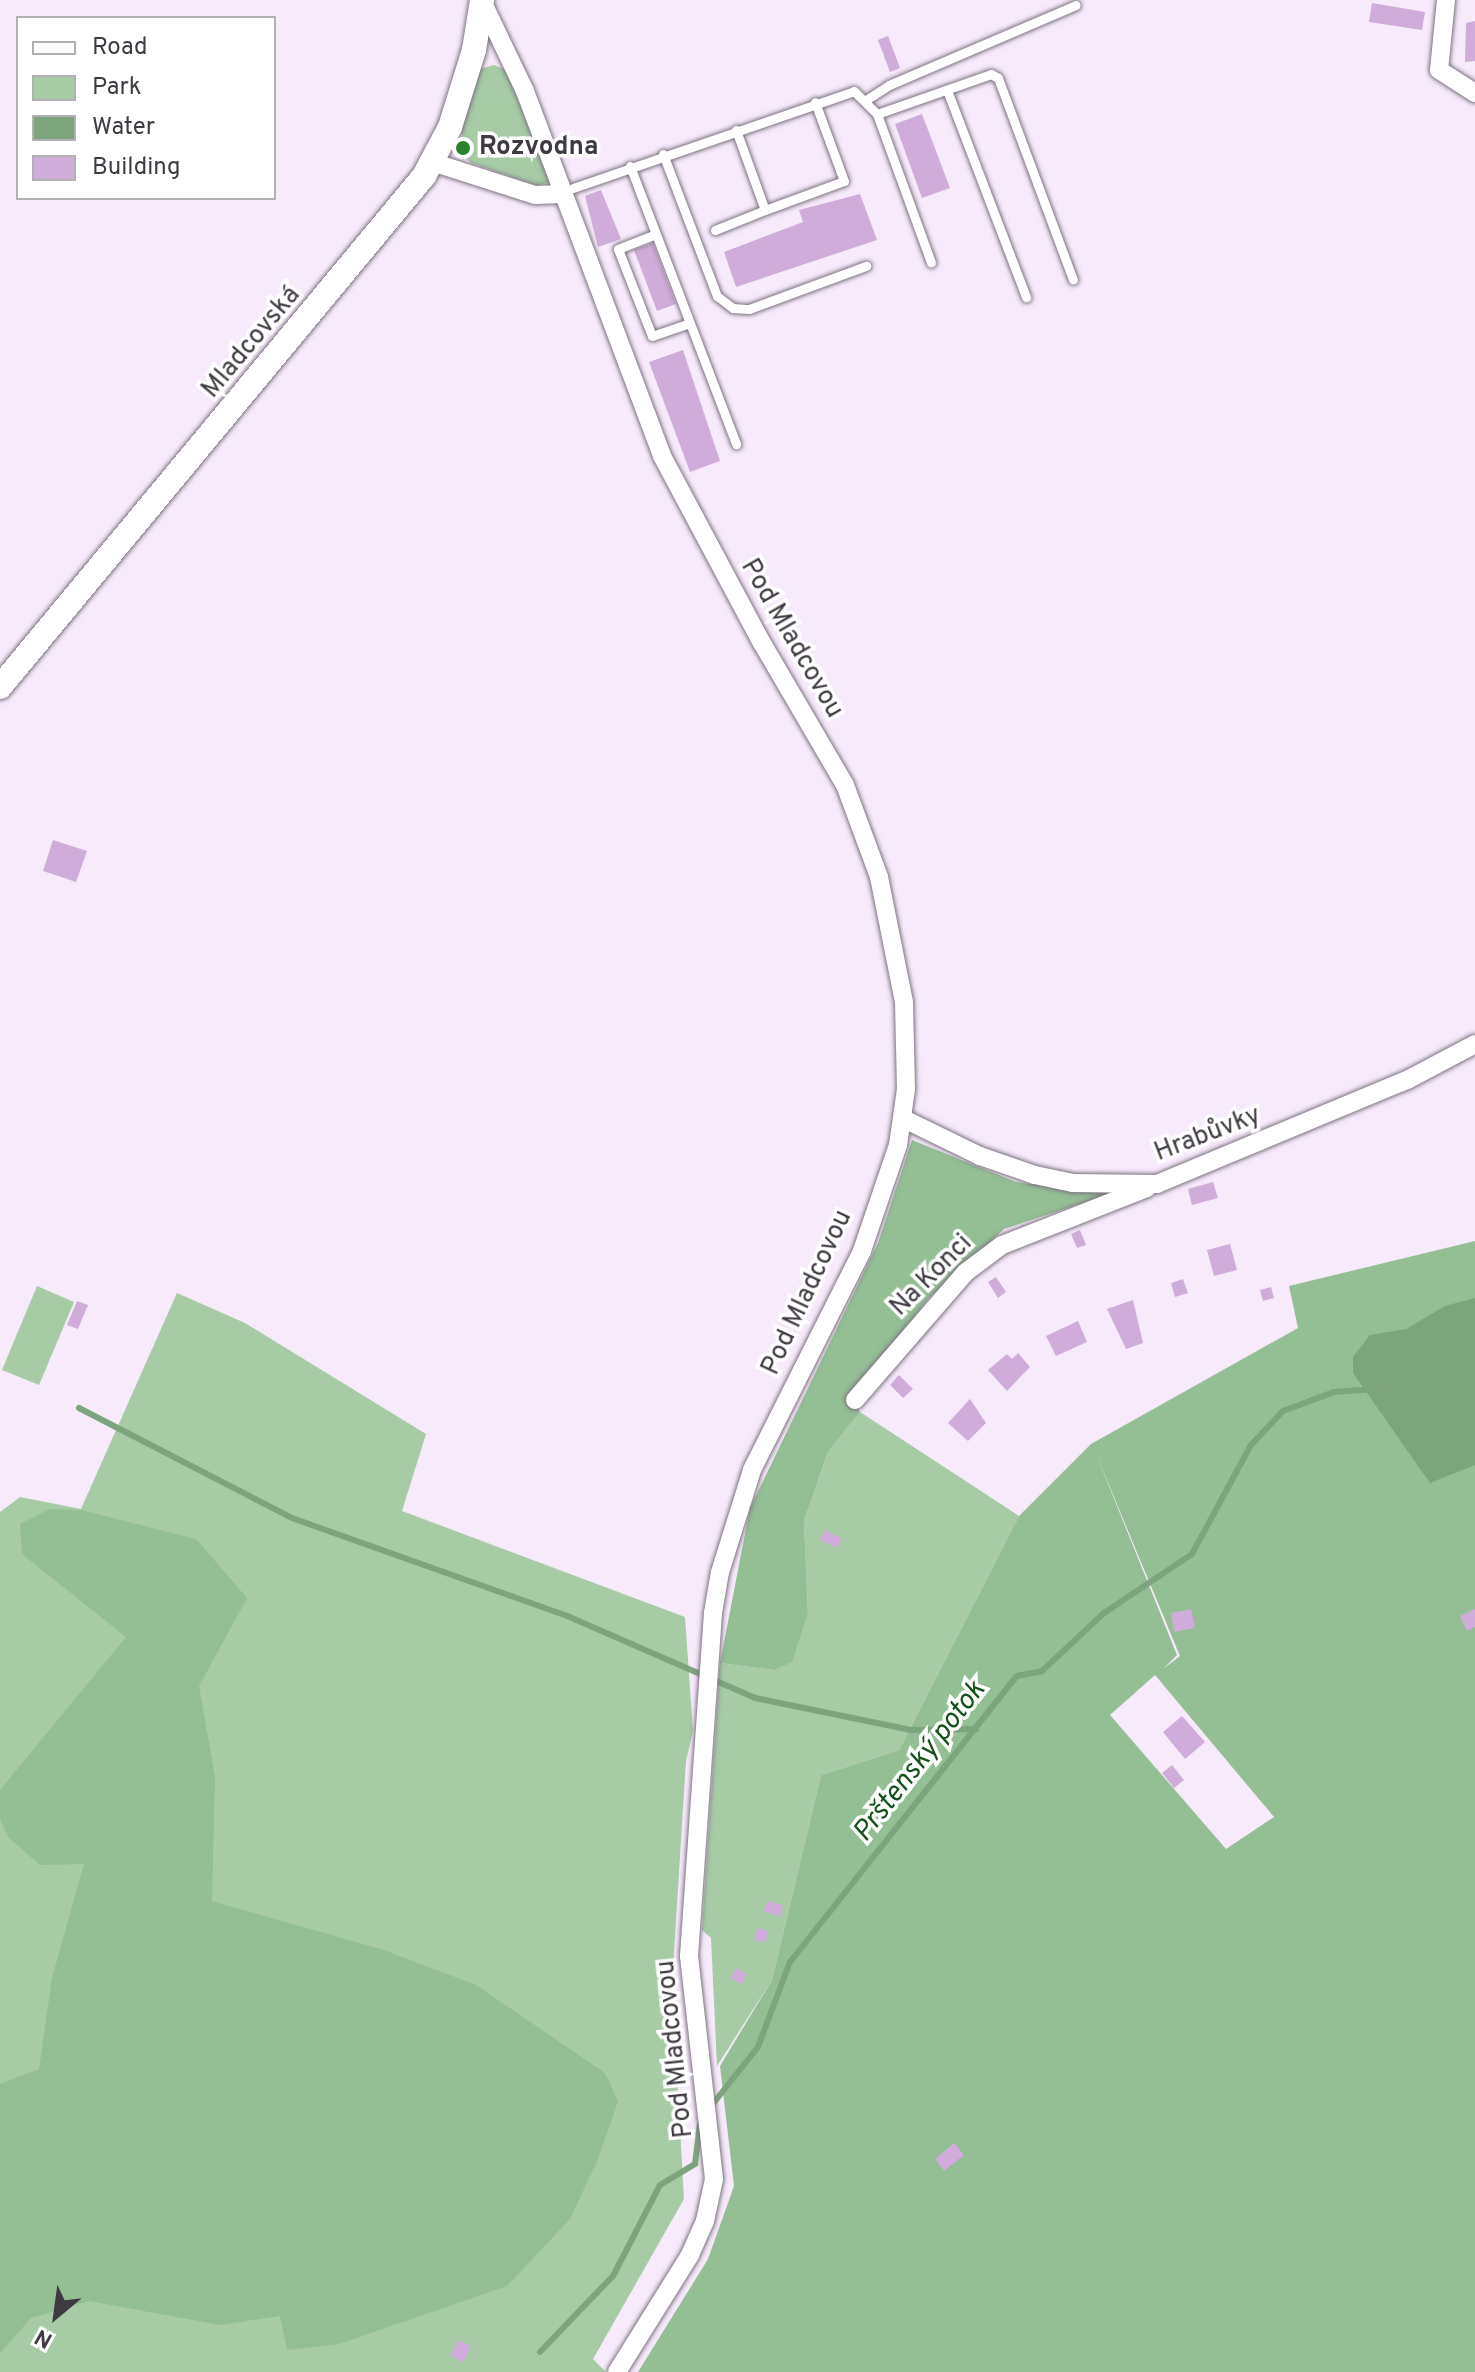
<!DOCTYPE html>
<meta charset="utf-8">
<style>
body{margin:0}
#map{position:relative;width:1475px;height:2372px;overflow:hidden;background:#f7eafb;font-family:Overpass,sans-serif}
div>[style]{position:absolute}
.green>*{inset:0;background:#a6cba5}
.forest>*{inset:0;background:#94be94}
.water>*{inset:0;background:#7da57d}
.stream>*{height:6px;margin:-3px;padding:0 3px;transform-origin:3px;border-radius:3px;background:#7da57d}
.building>*{inset:0;background:#cfacd9}
.roads{filter:drop-shadow(0 0 2px #7e7382) drop-shadow(0 0 2px #7e7382)}
.service>*{height:9px;margin:-4.5px;padding:0 4.5px;transform-origin:4.5px;border-radius:4.5px;background:#fff}
.minor>*{height:18px;margin:-9px;padding:0 9px;transform-origin:9px;border-radius:9px;background:#fff}
.tertiary>*{height:24px;margin:-12px;padding:0 12px;transform-origin:12px;border-radius:12px;background:#fff}
.dots>*{width:22px;height:22px;translate:-50% -50%;box-sizing:border-box;border:4px solid #fff;border-radius:50%}
span{translate:-50% -50%;white-space:nowrap;text-align:center;line-height:1.15;-webkit-text-stroke:7px #fff;paint-order:stroke}
.poi-label{font-size:26px;color:#3f3a41;font-weight:700}
.left{translate:0 -50%;text-align:left}
.street-label{font-size:26px;color:#3f3a41}
.water-label{font-size:28px;color:#14501a;font-style:italic}
.legend{position:absolute;left:16px;top:16px;width:260px;height:184px;box-sizing:border-box;background:#fff;border:2px solid #b2b0b3;margin:0;padding:10px 14px;list-style:none;font-size:24px;color:#3f3a41}
.legend li{display:flex;align-items:center;gap:16px;height:40px}
.legend b{width:40px;border:2px solid #b2b0b3}
.north{position:absolute;left:16px;top:2276px;width:80px;height:80px;-webkit-text-stroke:6px #fff;paint-order:stroke;rotate:209deg;font-size:22px;font-weight:700;line-height:32px;text-align:center;color:#3f3a41}
.north::after{content:'';display:block;margin:auto;width:28px;height:36px;background:#3f3a41;clip-path:polygon(50% 0,100% 100%,50% 72%,0 100%)}
</style>
<div id="map">
<div class="green">
<div style="clip-path:polygon(494px 65px,506px 70px,550px 181px,538px 186px,471px 163px,464px 156px,461px 130px,480px 69px)"></div>
<div style="clip-path:polygon(37px 1286px,74px 1302px,39px 1385px,2px 1370px)"></div>
<div style="clip-path:polygon(177px 1293px,245px 1323px,426px 1434px,402px 1511px,685px 1617px,693px 1731px,686px 1761px,672px 1984px,684px 2199px,593px 2359px,606px 2372px,0 2372px,0 1512px,20px 1497px,81px 1509px)"></div>
<div style="clip-path:polygon(860px 1412px,1019px 1516px,899px 1750px,821px 1775px,772px 1980px,717px 2066px,711px 1938px,702px 1930px,720px 1663px,774px 1670px,808px 1613px,804px 1521px,828px 1452px)"></div>
</div>
<div class="forest">
<div style="clip-path:polygon(912px 1140px,1016px 1182px,1110px 1194px,1004px 1229px,929px 1298px,852px 1396px,860px 1412px,828px 1452px,804px 1521px,808px 1613px,792px 1662px,774px 1670px,720px 1663px,750px 1508px,878px 1243px)"></div>
<div style="clip-path:polygon(evenodd,1475px 1241px,1475px 2372px,638px 2372px,708px 2259px,734px 2186px,720px 2066px,772px 1980px,821px 1775px,899px 1750px,1019px 1516px,1091px 1444px,1298px 1328px,1289px 1286px,1475px 1241px,1094px 1449px,1180px 1656px,1163px 1669px,1177px 1655px,1094px 1449px,1475px 1241px,1155px 1675px,1274px 1817px,1226px 1849px,1110px 1715px,1155px 1675px)"></div>
<div style="clip-path:polygon(50px 1509px,81px 1510px,196px 1539px,247px 1598px,199px 1686px,215px 1777px,212px 1901px,384px 1950px,476px 1985px,605px 2073px,618px 2101px,598px 2159px,570px 2219px,507px 2286px,339px 2344px,287px 2350px,280px 2316px,220px 2325px,89px 2301px,31px 2318px,0 2353px,0 2084px,39px 2069px,52px 1978px,84px 1864px,40px 1865px,9px 1838px,0 1819px,0 1790px,126px 1637px,22px 1554px,20px 1524px)"></div>
</div>
<div class="water">
<div style="clip-path:polygon(1475px 1298px,1475px 1465px,1430px 1483px,1353px 1373px,1353px 1357px,1370px 1335px,1406px 1329px,1445px 1306px)"></div>
</div>
<div class="stream">
<div style="left:79px;top:1408px;width:240px;rotate:27.3deg"></div>
<div style="left:292px;top:1518px;width:290px;rotate:19.6deg"></div>
<div style="left:565px;top:1615px;width:207px;rotate:23.6deg"></div>
<div style="left:755px;top:1698px;width:159px;rotate:11.6deg"></div>
<div style="left:911px;top:1730px;width:65px;rotate:-0.9deg"></div>
<div style="left:712px;top:2105px;width:74px;rotate:-51.6deg"></div>
<div style="left:758px;top:2047px;width:91px;rotate:-69.4deg"></div>
<div style="left:790px;top:1962px;width:365px;rotate:-51.6deg"></div>
<div style="left:1017px;top:1676px;width:25px;rotate:-11deg"></div>
<div style="left:1042px;top:1671px;width:85px;rotate:-43.1deg"></div>
<div style="left:1104px;top:1613px;width:106px;rotate:-33.8deg"></div>
<div style="left:1192px;top:1554px;width:124px;rotate:-61.6deg"></div>
<div style="left:1251px;top:1445px;width:47px;rotate:-46.7deg"></div>
<div style="left:1283px;top:1411px;width:54px;rotate:-20.4deg"></div>
<div style="left:1334px;top:1392px;width:41px;rotate:-4.2deg"></div>
<div style="left:540px;top:2352px;width:105px;rotate:-46.2deg"></div>
<div style="left:613px;top:2276px;width:102px;rotate:-62.7deg"></div>
<div style="left:660px;top:2185px;width:41px;rotate:-31deg"></div>
<div style="left:695px;top:2164px;width:39px;rotate:-83deg"></div>
</div>
<div class="building">
<div style="clip-path:polygon(1372px 3px,1425px 12px,1422px 30px,1369px 22px)"></div>
<div style="clip-path:polygon(1475px 21px,1475px 61px,1465px 62px,1466px 23px)"></div>
<div style="clip-path:polygon(888px 36px,900px 68px,890px 72px,878px 40px)"></div>
<div style="clip-path:polygon(922px 114px,950px 188px,922px 198px,895px 124px)"></div>
<div style="clip-path:polygon(601px 190px,621px 239px,598px 247px,585px 196px)"></div>
<div style="clip-path:polygon(860px 194px,877px 240px,736px 287px,724px 252px,803px 222px,799px 210px)"></div>
<div style="clip-path:polygon(653px 243px,676px 304px,657px 311px,634px 250px)"></div>
<div style="clip-path:polygon(683px 350px,720px 461px,690px 472px,649px 362px)"></div>
<div style="clip-path:polygon(53px 840px,87px 851px,76px 882px,43px 871px)"></div>
<div style="clip-path:polygon(1213px 1182px,1218px 1198px,1192px 1205px,1188px 1189px)"></div>
<div style="clip-path:polygon(1080px 1230px,1086px 1245px,1077px 1248px,1071px 1234px)"></div>
<div style="clip-path:polygon(1230px 1244px,1237px 1270px,1214px 1276px,1207px 1250px)"></div>
<div style="clip-path:polygon(996px 1277px,1006px 1292px,998px 1298px,988px 1282px)"></div>
<div style="clip-path:polygon(1183px 1279px,1188px 1293px,1175px 1297px,1171px 1283px)"></div>
<div style="clip-path:polygon(1271px 1287px,1274px 1298px,1263px 1301px,1260px 1290px)"></div>
<div style="clip-path:polygon(1133px 1300px,1143px 1343px,1126px 1349px,1107px 1309px)"></div>
<div style="clip-path:polygon(77px 1301px,88px 1305px,78px 1329px,67px 1325px)"></div>
<div style="clip-path:polygon(1078px 1321px,1087px 1342px,1056px 1356px,1046px 1336px)"></div>
<div style="clip-path:polygon(1018px 1353px,1030px 1367px,1007px 1391px,988px 1370px,1007px 1354px,1012px 1359px)"></div>
<div style="clip-path:polygon(899px 1375px,913px 1389px,903px 1398px,890px 1385px)"></div>
<div style="clip-path:polygon(970px 1399px,986px 1423px,968px 1441px,948px 1423px)"></div>
<div style="clip-path:polygon(824px 1530px,842px 1539px,837px 1548px,820px 1540px)"></div>
<div style="clip-path:polygon(1191px 1609px,1195px 1628px,1174px 1632px,1171px 1613px)"></div>
<div style="clip-path:polygon(1475px 1609px,1475px 1627px,1467px 1631px,1460px 1616px)"></div>
<div style="clip-path:polygon(1182px 1716px,1205px 1742px,1185px 1759px,1163px 1732px)"></div>
<div style="clip-path:polygon(1172px 1765px,1184px 1780px,1174px 1788px,1162px 1773px)"></div>
<div style="clip-path:polygon(767px 1901px,783px 1905px,781px 1916px,764px 1912px)"></div>
<div style="clip-path:polygon(757px 1928px,768px 1931px,766px 1942px,754px 1940px)"></div>
<div style="clip-path:polygon(736px 1968px,747px 1974px,741px 1984px,730px 1978px)"></div>
<div style="clip-path:polygon(954px 2143px,964px 2155px,944px 2171px,935px 2159px)"></div>
<div style="clip-path:polygon(458px 2340px,471px 2346px,463px 2362px,450px 2356px)"></div>
</div>
<div class="roads">
<div class="service">
<div style="left:947px;top:90px;width:222px;rotate:69.1deg"></div>
<div style="left:866px;top:100px;width:27px;rotate:-33deg"></div>
<div style="left:889px;top:85px;width:203px;rotate:-23.2deg"></div>
<div style="left:877px;top:114px;width:121px;rotate:-19.3deg"></div>
<div style="left:991px;top:74px;width:8px;rotate:30deg"></div>
<div style="left:998px;top:78px;width:215px;rotate:69.6deg"></div>
<div style="left:736px;top:130px;width:85px;rotate:70.1deg"></div>
<div style="left:765px;top:210px;width:84px;rotate:-20.2deg"></div>
<div style="left:844px;top:181px;width:84px;rotate:-110.2deg"></div>
<div style="left:663px;top:154px;width:152px;rotate:69.2deg"></div>
<div style="left:717px;top:296px;width:20px;rotate:37deg"></div>
<div style="left:733px;top:308px;width:16px;rotate:4deg"></div>
<div style="left:749px;top:309px;width:125px;rotate:-20.2deg"></div>
<div style="left:630px;top:166px;width:298px;rotate:69.1deg"></div>
<div style="left:573px;top:188px;width:297px;rotate:-19deg"></div>
<div style="left:854px;top:91px;width:33px;rotate:45deg"></div>
<div style="left:877px;top:114px;width:158px;rotate:70deg"></div>
<div style="left:715px;top:230px;width:54px;rotate:-21.8deg"></div>
<div style="left:656px;top:234px;width:41px;rotate:158.5deg"></div>
<div style="left:618px;top:249px;width:93px;rotate:68.7deg"></div>
<div style="left:652px;top:336px;width:40px;rotate:-18.9deg"></div>
</div>
<div class="minor">
<div style="left:1446px;top:0;width:70px;rotate:95.7deg"></div>
<div style="left:1439px;top:70px;width:43px;rotate:32.6deg"></div>
<div style="left:482px;top:1px;width:100px;rotate:64.5deg"></div>
<div style="left:525px;top:91px;width:390px;rotate:69.4deg"></div>
<div style="left:662px;top:456px;width:212px;rotate:61.9deg"></div>
<div style="left:762px;top:643px;width:164px;rotate:59.7deg"></div>
<div style="left:845px;top:785px;width:98px;rotate:69.7deg"></div>
<div style="left:879px;top:877px;width:127px;rotate:78.7deg"></div>
<div style="left:904px;top:1002px;width:87px;rotate:88.7deg"></div>
<div style="left:906px;top:1089px;width:57px;rotate:98.1deg"></div>
<div style="left:898px;top:1145px;width:112px;rotate:108.8deg"></div>
<div style="left:862px;top:1251px;width:245px;rotate:116.7deg"></div>
<div style="left:752px;top:1470px;width:107px;rotate:107.4deg"></div>
<div style="left:720px;top:1572px;width:42px;rotate:99.7deg"></div>
<div style="left:713px;top:1613px;width:344px;rotate:94deg"></div>
<div style="left:689px;top:1956px;width:224px;rotate:83.6deg"></div>
<div style="left:714px;top:2179px;width:43px;rotate:102.1deg"></div>
<div style="left:705px;top:2221px;width:37px;rotate:114deg"></div>
<div style="left:690px;top:2255px;width:138px;rotate:122deg"></div>
<div style="left:432px;top:162px;width:108px;rotate:17.8deg"></div>
<div style="left:535px;top:195px;width:28px;rotate:-2deg"></div>
<div style="left:904px;top:1119px;width:85px;rotate:26deg"></div>
<div style="left:980px;top:1156px;width:58px;rotate:19.1deg"></div>
<div style="left:1035px;top:1175px;width:38px;rotate:12deg"></div>
<div style="left:1072px;top:1183px;width:85px;rotate:0.7deg"></div>
<div style="left:1157px;top:1184px;width:273px;rotate:-22.6deg"></div>
<div style="left:1409px;top:1079px;width:75px;rotate:-27.9deg"></div>
<div style="left:855px;top:1400px;width:169px;rotate:-49.1deg"></div>
<div style="left:966px;top:1272px;width:45px;rotate:-36.9deg"></div>
<div style="left:1002px;top:1245px;width:156px;rotate:-21.5deg"></div>
</div>
<div class="tertiary">
<div style="left:0;top:687px;width:664px;rotate:-50.32deg"></div>
<div style="left:424px;top:176px;width:55px;rotate:-62deg"></div>
<div style="left:450px;top:127px;width:81px;rotate:-72.7deg"></div>
<div style="left:474px;top:50px;width:51px;rotate:-80.9deg"></div>
</div>
</div>
<div class="dots">
<div style="left:463px;top:148px;background:#2a8231"></div>
</div>
<div class="poi-label">
<span class="left" style="left:479px;top:148px">Rozvodna</span>
</div>
<div class="street-label">
<span style="left:252px;top:343px;rotate:-50deg">Mladcovská</span>
<span style="left:791px;top:639px;rotate:60deg">Pod Mladcovou</span>
<span style="left:1208px;top:1135px;rotate:-21deg">Hrabůvky</span>
<span style="left:932px;top:1276px;rotate:-45deg">Na Konci</span>
<span style="left:808px;top:1293px;rotate:-65deg">Pod Mladcovou</span>
<span style="left:676px;top:2049px;rotate:-96deg">Pod Mladcovou</span>
</div>
<div class="water-label">
<span style="left:920px;top:1762px;rotate:-52deg">Prštenský potok</span>
</div>
<ul class="legend">
<li><b style="height:10px;background:#fff"></b>Road</li>
<li><b style="height:22px;background:#a6cba5"></b>Park</li>
<li><b style="height:22px;background:#7da57d"></b>Water</li>
<li><b style="height:22px;background:#cfacd9"></b>Building</li>
</ul>
<div class="north">N</div>
</div>
